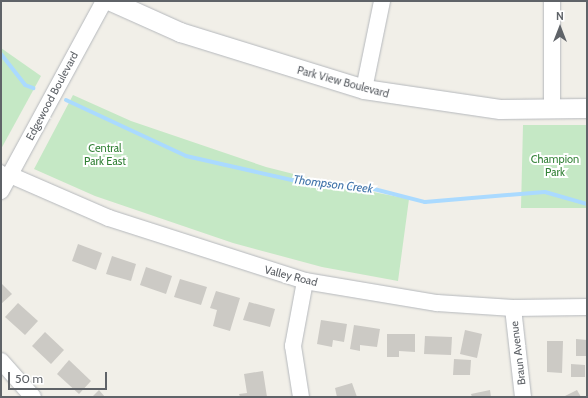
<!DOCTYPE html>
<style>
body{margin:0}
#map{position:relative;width:588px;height:398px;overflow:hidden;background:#f1efe8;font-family:Cabin,sans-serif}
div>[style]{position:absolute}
.green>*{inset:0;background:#c5e8c5}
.stream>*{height:4px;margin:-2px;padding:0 2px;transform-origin:2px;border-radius:2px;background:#aadaff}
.building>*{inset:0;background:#cccac5}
.roads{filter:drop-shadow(0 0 1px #b5b8bc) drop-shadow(0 0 1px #b5b8bc)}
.service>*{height:8px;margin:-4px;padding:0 4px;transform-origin:4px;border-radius:4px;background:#fff}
.minor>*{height:16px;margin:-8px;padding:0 8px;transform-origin:8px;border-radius:8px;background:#fff}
.tertiary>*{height:19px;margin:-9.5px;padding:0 9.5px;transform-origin:9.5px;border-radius:9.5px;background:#fff}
span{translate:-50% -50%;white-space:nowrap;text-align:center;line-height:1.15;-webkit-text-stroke:4px #fff;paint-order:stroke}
.street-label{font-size:11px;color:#5f6368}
.park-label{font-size:11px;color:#348238}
.water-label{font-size:12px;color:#4174aa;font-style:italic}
.frame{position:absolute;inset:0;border:2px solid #5f6368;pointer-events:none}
.north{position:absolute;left:540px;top:8px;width:40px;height:40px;-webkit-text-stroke:3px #fff;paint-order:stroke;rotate:0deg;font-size:11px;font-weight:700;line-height:16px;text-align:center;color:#5f6368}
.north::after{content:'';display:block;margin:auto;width:14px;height:18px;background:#5f6368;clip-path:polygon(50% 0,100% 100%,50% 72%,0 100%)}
.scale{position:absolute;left:8px;top:372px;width:99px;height:18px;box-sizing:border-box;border:2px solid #5f6368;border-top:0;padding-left:5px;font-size:12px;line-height:14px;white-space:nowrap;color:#5f6368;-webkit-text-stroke:3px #fff;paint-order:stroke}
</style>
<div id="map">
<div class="green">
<div style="clip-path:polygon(1px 48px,41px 76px,1px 149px)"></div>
<div style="clip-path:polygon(73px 95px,131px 121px,266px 167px,337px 185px,409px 199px,398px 281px,322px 267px,233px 243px,95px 196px,34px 169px)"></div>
<div style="clip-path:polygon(523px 125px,587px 125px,587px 208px,521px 208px)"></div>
</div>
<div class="stream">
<div style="left:1px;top:54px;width:39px;rotate:52deg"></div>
<div style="left:25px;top:85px;width:9px;rotate:21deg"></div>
<div style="left:66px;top:100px;width:132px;rotate:25deg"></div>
<div style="left:186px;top:156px;width:113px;rotate:12.8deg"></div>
<div style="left:296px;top:181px;width:74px;rotate:5.4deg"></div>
<div style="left:370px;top:188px;width:57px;rotate:14.3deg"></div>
<div style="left:425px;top:202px;width:120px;rotate:-4.8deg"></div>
<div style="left:545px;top:192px;width:44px;rotate:15.9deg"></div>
</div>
<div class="building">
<div style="clip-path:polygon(78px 244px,102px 253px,96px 270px,72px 261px)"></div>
<div style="clip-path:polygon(112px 256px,136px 264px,131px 281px,106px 274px)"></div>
<div style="clip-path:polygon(146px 267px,172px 276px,166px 294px,140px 285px)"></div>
<div style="clip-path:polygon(180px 279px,207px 287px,201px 305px,174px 297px)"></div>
<div style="clip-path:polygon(1px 283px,12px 294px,1px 304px)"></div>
<div style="clip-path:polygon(216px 291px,240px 298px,230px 331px,213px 326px,217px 310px,210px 308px)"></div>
<div style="clip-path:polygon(249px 302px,275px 309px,270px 327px,243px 320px)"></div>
<div style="clip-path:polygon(18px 303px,38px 321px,25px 335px,5px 317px)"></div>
<div style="clip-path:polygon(321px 320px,347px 324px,344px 342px,333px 340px,332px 347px,317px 344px)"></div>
<div style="clip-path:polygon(354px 325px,380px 329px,377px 347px,360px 345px,360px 351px,350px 349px)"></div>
<div style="clip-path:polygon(465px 330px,482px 334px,477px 358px,460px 354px)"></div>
<div style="clip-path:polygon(45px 332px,64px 350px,51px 364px,32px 346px)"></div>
<div style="clip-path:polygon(387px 334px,415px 334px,415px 352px,399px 351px,399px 357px,387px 357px)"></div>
<div style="clip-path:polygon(425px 336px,452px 337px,451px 355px,424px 354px)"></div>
<div style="clip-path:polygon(576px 339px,587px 340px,587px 356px,576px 356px)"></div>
<div style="clip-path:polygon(547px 341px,563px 341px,562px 373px,547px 372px)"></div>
<div style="clip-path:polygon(454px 359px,471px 360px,470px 375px,453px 375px)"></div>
<div style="clip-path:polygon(69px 360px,91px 381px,79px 394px,57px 374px)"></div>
<div style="clip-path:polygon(571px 364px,585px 365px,585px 377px,571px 377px)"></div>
<div style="clip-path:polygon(263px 371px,267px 397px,240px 397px,239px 394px,247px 393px,244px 374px)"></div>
<div style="clip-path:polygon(352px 383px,357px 397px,337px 397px,335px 388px)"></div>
<div style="clip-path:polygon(99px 390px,105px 397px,92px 397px)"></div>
<div style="clip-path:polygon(490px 390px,491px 397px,472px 397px,471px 394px)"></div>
<div style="clip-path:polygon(577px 390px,581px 397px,563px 397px)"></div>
</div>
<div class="roads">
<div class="service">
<div style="left:1px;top:169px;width:11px;rotate:34deg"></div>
</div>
<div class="minor">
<div style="left:364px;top:89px;width:90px;rotate:-78.4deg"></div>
<div style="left:552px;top:108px;width:107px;rotate:-90deg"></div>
<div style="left:10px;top:175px;width:108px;rotate:23.5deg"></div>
<div style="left:109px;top:218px;width:206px;rotate:17.8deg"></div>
<div style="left:305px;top:281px;width:134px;rotate:9.5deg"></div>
<div style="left:437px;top:303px;width:76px;rotate:3.8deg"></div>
<div style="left:513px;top:308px;width:74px;rotate:-0.8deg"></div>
<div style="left:1px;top:191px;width:216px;rotate:-61.5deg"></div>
<div style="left:513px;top:308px;width:90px;rotate:83.6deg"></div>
<div style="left:1px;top:361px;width:48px;rotate:48.4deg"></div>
<div style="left:301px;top:397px;width:52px;rotate:-98.9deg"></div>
<div style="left:293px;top:346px;width:66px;rotate:-79.5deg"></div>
</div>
<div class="tertiary">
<div style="left:111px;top:1px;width:76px;rotate:24.2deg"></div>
<div style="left:180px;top:32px;width:193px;rotate:17.2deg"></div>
<div style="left:364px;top:89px;width:137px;rotate:8.4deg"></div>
<div style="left:500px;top:109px;width:87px;rotate:-0.7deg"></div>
</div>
</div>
<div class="street-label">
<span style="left:343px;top:82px;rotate:15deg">Park View Boulevard</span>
<span style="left:52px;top:96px;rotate:-62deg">Edgewood Boulevard</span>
<span style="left:291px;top:276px;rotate:14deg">Valley Road</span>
<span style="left:518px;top:353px;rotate:-97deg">Braun Avenue</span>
</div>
<div class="park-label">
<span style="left:105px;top:155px">Central<br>Park East</span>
<span style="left:555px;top:166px">Champion<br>Park</span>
</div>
<div class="water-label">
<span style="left:333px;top:184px;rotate:7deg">Thompson Creek</span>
</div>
<div class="frame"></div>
<div class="north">N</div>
<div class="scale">50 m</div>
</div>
